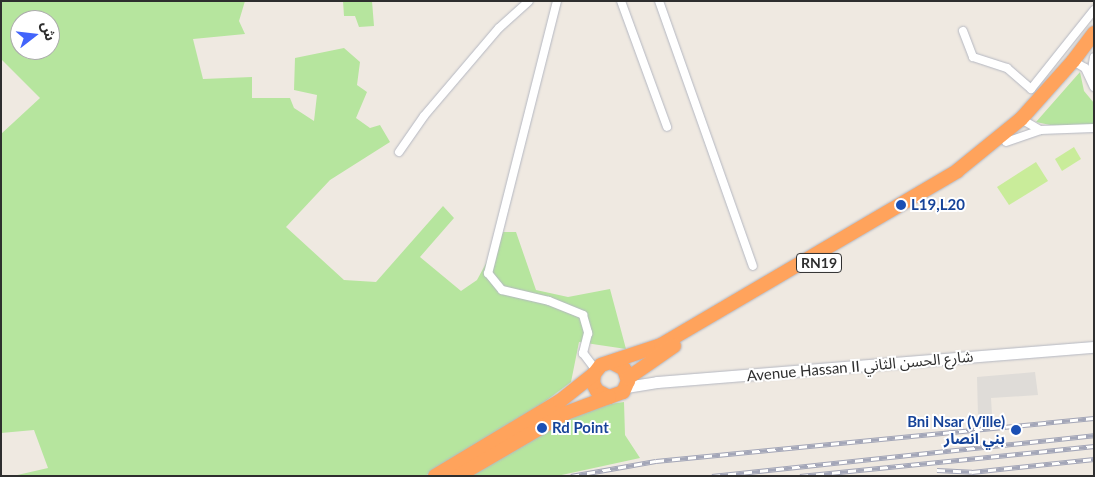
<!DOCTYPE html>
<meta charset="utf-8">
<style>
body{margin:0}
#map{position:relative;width:1095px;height:477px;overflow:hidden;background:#efe9e1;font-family:Lato,"Noto Sans Arabic",sans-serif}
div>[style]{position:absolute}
.green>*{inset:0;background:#b6e59e}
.pitch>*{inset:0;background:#c9ec9a}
.plaza>*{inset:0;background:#dfdcd8}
.roads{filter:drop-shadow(0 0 1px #b4b7c1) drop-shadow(0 0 1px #b4b7c1)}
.street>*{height:8px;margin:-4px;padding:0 4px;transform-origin:4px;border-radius:4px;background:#fff}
.secondary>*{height:11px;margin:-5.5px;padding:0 5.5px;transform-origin:5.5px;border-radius:5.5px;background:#fff}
.highway>*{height:14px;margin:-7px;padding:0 7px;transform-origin:7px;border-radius:7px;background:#ffa35c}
.rail>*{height:4.5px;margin-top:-2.25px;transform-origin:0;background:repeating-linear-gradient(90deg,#fff 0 8px,#a3a6b8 0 16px);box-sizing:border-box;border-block:1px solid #a3a6b8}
.dots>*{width:14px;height:14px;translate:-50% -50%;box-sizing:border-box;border:2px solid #fff;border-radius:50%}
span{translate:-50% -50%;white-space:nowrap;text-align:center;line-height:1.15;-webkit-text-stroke:4px #fff;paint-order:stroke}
.shield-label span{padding:1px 4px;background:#fff;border:1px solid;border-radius:4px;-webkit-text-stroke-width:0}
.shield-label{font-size:14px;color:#2e2e2e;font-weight:700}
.transit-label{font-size:15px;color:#164399;font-weight:700}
.left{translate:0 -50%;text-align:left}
.right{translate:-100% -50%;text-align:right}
.street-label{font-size:15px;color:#2e2e2e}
.frame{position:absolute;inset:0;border:2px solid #2e2e2e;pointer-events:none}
.north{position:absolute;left:10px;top:10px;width:50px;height:50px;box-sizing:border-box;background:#fff;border:1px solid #ababab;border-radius:50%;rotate:74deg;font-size:14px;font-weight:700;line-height:20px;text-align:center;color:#2e2e2e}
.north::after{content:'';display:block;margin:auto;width:18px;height:22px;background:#4264fb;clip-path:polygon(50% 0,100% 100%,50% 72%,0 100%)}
</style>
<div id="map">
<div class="green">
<div style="clip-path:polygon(evenodd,1px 1px,245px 1px,239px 21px,245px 34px,193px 39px,203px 79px,252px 77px,252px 98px,290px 98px,294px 108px,314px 121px,317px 95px,294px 90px,295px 58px,344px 48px,360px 62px,357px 85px,367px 92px,356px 118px,370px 128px,380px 125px,390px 142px,330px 180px,286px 227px,344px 280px,376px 282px,443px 206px,454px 218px,420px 257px,461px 291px,477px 280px,503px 232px,516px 232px,536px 290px,568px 297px,610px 289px,626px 349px,579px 342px,571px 382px,527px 415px,425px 476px,13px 476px,48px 468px,34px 430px,1px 433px,1px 134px,40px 98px,1px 59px,1px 1px,20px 20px,50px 20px,50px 50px,20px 50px,20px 20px)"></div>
<div style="clip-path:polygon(343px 1px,372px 1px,374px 26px,359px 27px,355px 16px,344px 16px)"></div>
<div style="clip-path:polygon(1080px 72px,1084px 91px,1094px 103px,1094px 125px,1055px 126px,1036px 122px)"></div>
<div style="clip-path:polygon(624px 402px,625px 435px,640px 458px,557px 476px,462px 476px,542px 428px,596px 406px)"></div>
</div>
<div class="pitch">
<div style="clip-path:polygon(1074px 147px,1081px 159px,1062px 171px,1055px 159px)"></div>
<div style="clip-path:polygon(1036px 162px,1048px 181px,1009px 205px,997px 187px)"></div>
</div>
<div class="plaza">
<div style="clip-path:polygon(1035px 372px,1038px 395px,991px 398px,992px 415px,978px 416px,977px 377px)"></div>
</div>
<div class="roads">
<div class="street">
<div style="left:557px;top:1px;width:281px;rotate:104.2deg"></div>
<div style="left:488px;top:273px;width:22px;rotate:51deg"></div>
<div style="left:502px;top:290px;width:48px;rotate:13.2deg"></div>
<div style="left:549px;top:301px;width:37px;rotate:22deg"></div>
<div style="left:583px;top:315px;width:19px;rotate:74deg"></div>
<div style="left:588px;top:333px;width:21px;rotate:104deg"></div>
<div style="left:583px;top:353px;width:21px;rotate:53deg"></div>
<div style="left:621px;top:1px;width:134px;rotate:69.9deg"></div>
<div style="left:659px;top:1px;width:281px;rotate:70.5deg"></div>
<div style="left:963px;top:31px;width:28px;rotate:69deg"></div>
<div style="left:973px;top:57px;width:36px;rotate:18deg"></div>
<div style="left:1007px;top:68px;width:32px;rotate:41deg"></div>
<div style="left:1031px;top:89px;width:101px;rotate:-51.4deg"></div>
<div style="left:1073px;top:61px;width:14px;rotate:30deg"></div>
<div style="left:1085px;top:68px;width:21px;rotate:65deg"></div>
<div style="left:1091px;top:76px;width:19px;rotate:-81deg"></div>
<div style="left:1021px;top:119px;width:22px;rotate:30deg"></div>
<div style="left:1006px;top:142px;width:36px;rotate:-19deg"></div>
<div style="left:1040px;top:130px;width:54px;rotate:-2.1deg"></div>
<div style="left:399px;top:152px;width:44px;rotate:-55.2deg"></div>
<div style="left:424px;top:116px;width:116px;rotate:-49.6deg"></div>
<div style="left:499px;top:28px;width:40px;rotate:-42deg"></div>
</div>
<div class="secondary">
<div style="left:626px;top:387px;width:31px;rotate:-9deg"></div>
<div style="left:657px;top:382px;width:438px;rotate:-4.6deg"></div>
</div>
<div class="highway">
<div style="left:611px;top:362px;width:15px;rotate:28deg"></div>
<div style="left:624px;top:369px;width:13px;rotate:72deg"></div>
<div style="left:628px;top:381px;width:12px;rotate:114deg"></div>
<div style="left:623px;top:392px;width:15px;rotate:160deg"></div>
<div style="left:609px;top:397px;width:13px;rotate:-153deg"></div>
<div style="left:597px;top:391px;width:9px;rotate:-117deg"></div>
<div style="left:593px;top:383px;width:9px;rotate:-84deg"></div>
<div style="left:594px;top:374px;width:11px;rotate:-52deg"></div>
<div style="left:601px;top:365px;width:63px;rotate:-18.4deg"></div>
<div style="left:661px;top:345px;width:343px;rotate:-30.4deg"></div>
<div style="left:957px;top:171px;width:82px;rotate:-39.1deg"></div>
<div style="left:1021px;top:119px;width:78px;rotate:-48.1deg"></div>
<div style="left:1073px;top:61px;width:35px;rotate:-53deg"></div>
<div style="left:628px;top:378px;width:56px;rotate:-34.8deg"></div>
<div style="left:435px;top:476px;width:146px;rotate:-31deg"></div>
<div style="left:560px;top:401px;width:43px;rotate:-38.5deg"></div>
<div style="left:458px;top:476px;width:125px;rotate:-30.3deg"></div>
<div style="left:566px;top:413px;width:46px;rotate:-20.4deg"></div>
</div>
</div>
<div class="rail">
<div style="left:937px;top:470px;width:35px;rotate:3deg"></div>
<div style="left:972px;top:472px;width:123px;rotate:-6.1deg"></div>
<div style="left:571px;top:476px;width:86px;rotate:-10deg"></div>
<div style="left:656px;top:461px;width:440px;rotate:-5.6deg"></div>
<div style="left:712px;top:476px;width:384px;rotate:-6.1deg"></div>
<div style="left:800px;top:476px;width:296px;rotate:-5.8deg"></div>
</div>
<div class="dots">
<div style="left:901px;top:205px;background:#1a4fb4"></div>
<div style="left:542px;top:428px;background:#1a4fb4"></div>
<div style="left:1016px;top:430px;background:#1a4fb4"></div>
</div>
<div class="shield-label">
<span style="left:819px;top:263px">RN19</span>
</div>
<div class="transit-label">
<span class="left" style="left:911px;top:205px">L19,L20</span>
<span class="right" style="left:1005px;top:430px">Bni Nsar (Ville)<br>بني انصار</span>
<span class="left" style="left:552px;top:428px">Rd Point</span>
</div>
<div class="street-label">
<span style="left:860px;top:366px;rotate:-5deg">Avenue Hassan II شارع الحسن الثاني</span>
</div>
<div class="frame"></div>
<div class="north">ش</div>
</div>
